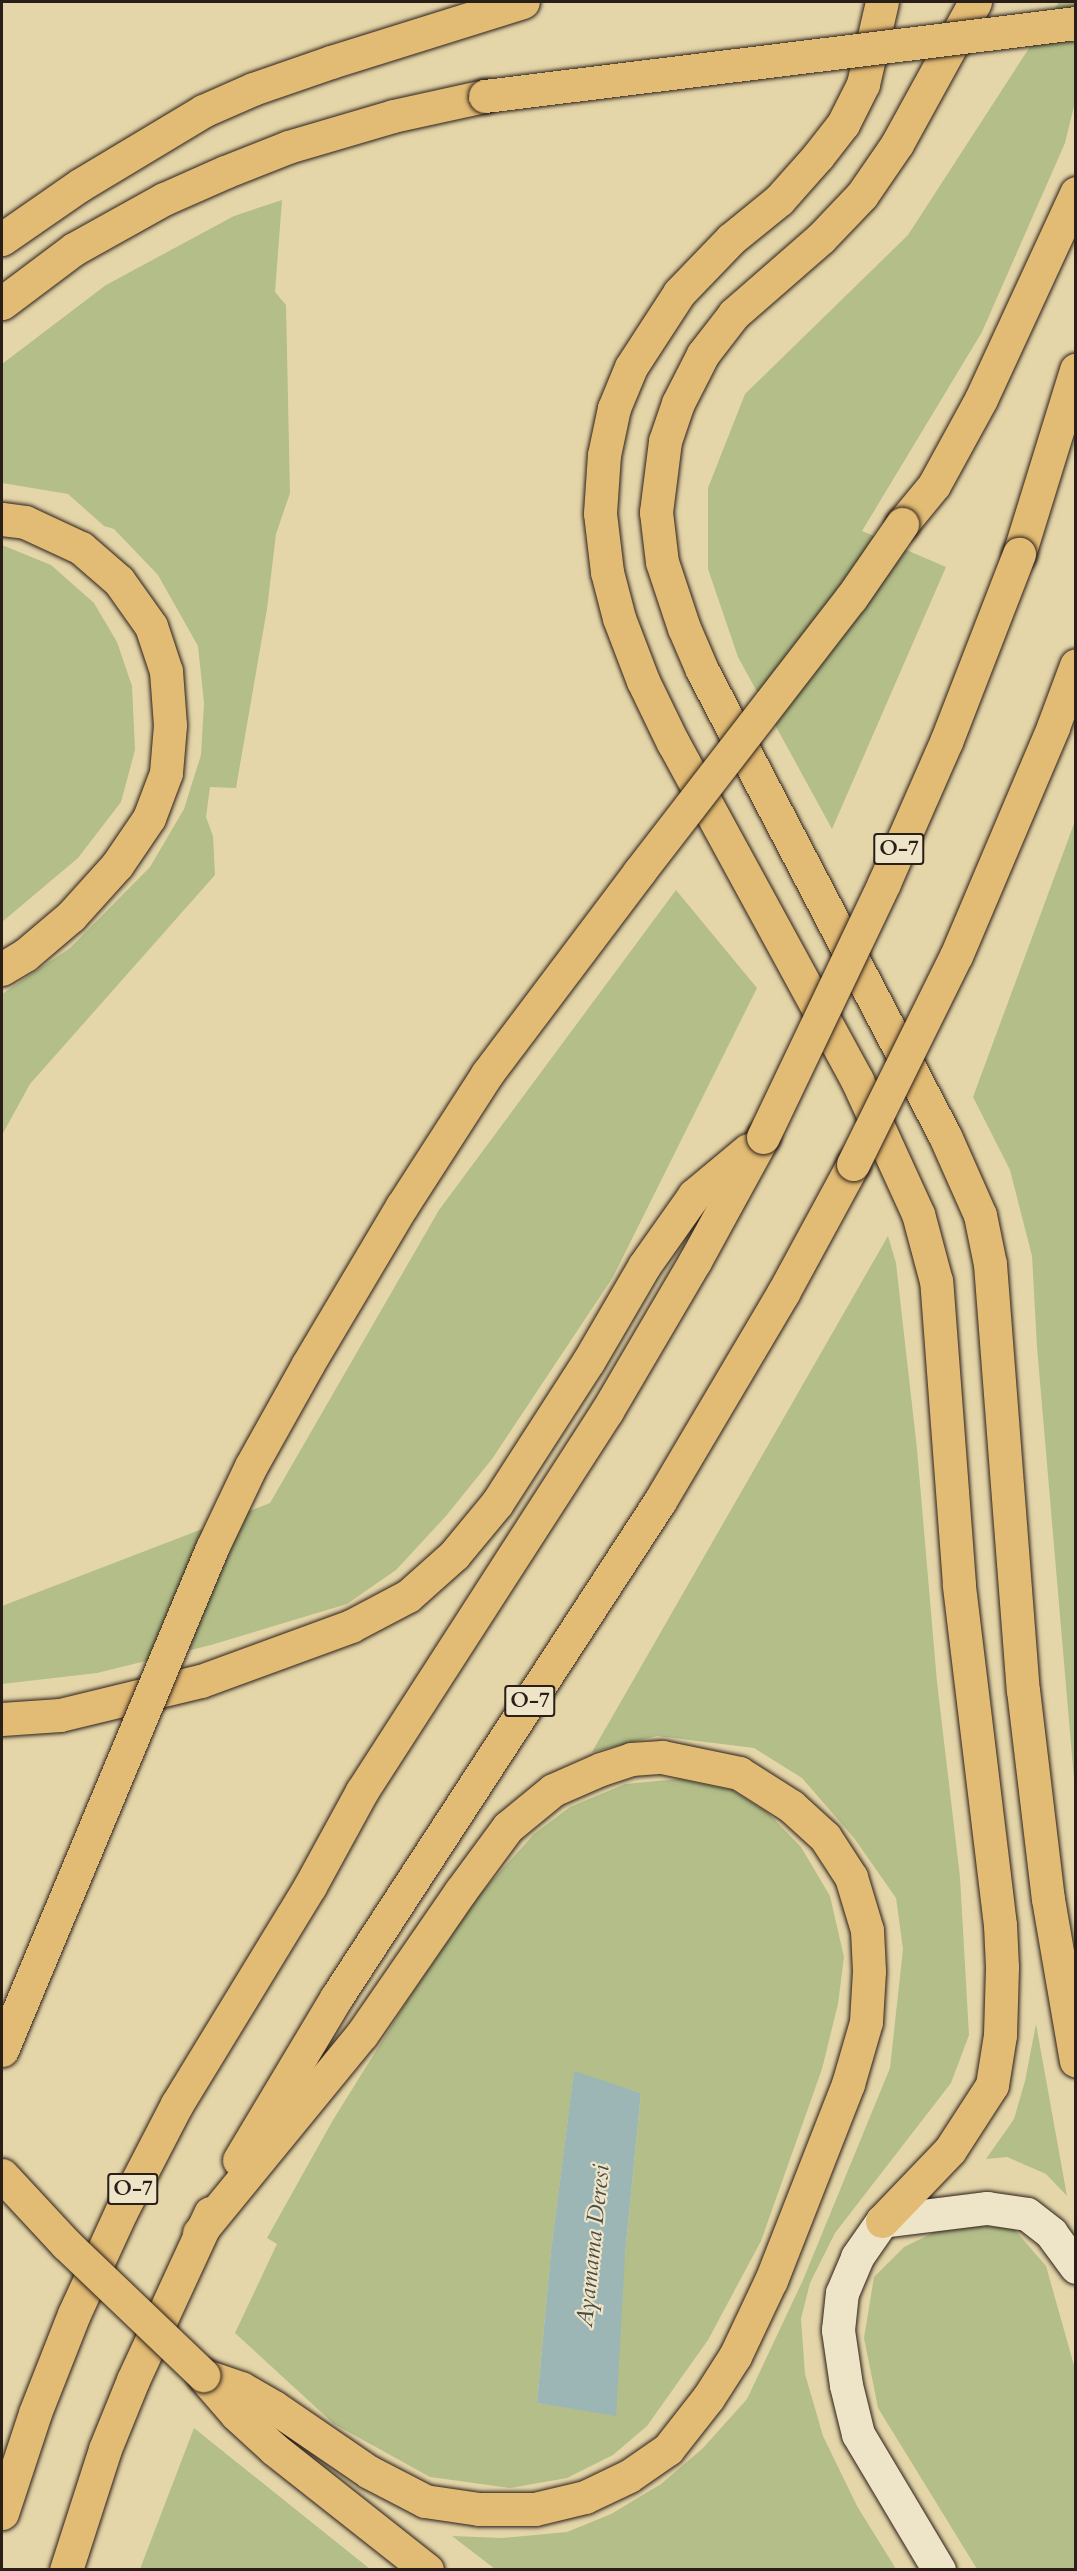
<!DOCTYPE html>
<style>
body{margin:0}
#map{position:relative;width:1077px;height:2571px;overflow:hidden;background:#e5d6a9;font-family:Cardo,serif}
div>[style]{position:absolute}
.green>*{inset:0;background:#b3be89}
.water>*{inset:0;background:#9bb6b4}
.roads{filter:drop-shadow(0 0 2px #2a1e18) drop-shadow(0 0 2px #2a1e18)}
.secondary>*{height:33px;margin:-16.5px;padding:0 16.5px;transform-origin:16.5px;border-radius:16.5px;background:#eee4c7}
.primary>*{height:33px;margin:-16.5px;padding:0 16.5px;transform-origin:16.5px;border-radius:16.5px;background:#e2bb74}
.highway>*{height:33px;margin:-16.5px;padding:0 16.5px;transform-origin:16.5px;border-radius:16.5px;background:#e2bb74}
.bridges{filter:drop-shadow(0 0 2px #2a1e18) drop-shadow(0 0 2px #2a1e18)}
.highway-bridge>*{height:33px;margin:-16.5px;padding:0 16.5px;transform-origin:16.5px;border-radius:16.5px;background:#e2bb74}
span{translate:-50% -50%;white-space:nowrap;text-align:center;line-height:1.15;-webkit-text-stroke:4.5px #eee4c7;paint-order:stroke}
.shield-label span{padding:2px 4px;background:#eee4c7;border:2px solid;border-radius:4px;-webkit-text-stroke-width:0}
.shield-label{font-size:21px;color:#2a1e18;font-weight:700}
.water-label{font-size:24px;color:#4c4c47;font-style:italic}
.frame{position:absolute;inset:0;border:3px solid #2a1e18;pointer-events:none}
</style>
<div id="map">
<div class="green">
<div style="clip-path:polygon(1059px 2px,1075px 2px,1075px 102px,1065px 143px,982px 332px,862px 531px,946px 567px,832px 829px,738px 657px,708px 569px,708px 488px,745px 394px,908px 235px)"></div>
<div style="clip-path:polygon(282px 200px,275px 292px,286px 305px,290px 493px,276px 534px,267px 609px,236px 788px,210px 787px,206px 817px,213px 836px,215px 875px,30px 1084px,2px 1135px,2px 994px,70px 948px,150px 867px,184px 809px,201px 755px,204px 703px,198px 646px,158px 575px,114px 529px,104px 526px,68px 494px,2px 483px,2px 364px,106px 285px,234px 216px)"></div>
<div style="clip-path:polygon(2px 545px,51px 565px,94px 603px,117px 642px,132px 686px,135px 750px,121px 802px,78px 858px,2px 922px)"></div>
<div style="clip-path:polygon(1075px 821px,1076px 822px,1075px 1791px,1037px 1347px,1032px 1256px,1010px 1170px,973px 1097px)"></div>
<div style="clip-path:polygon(676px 890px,757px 988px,613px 1277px,492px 1459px,446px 1516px,396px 1570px,347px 1604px,211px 1645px,97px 1673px,2px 1684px,2px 1606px,270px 1503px,439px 1210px)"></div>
<div style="clip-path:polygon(888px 1236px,896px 1263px,917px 1449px,937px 1682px,960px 1877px,969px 2035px,951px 2083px,835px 2233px,810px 2283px,801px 2319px,805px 2374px,823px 2436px,857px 2506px,896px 2569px,495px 2569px,452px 2536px,502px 2538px,567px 2532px,611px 2514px,661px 2484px,703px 2448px,747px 2399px,803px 2280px,890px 2068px,903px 1949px,896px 1898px,854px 1838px,802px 1778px,754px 1748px,657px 1736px,592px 1752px)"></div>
<div style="clip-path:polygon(evenodd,679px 1779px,732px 1790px,768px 1813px,801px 1847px,830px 1896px,844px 1957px,838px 2004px,822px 2069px,761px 2241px,708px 2340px,647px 2426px,613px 2455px,567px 2478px,510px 2488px,430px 2477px,334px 2424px,235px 2333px,277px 2244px,267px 2238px,333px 2120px,409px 1998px,480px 1894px,534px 1834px,570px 1807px,625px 1784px,679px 1779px,574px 2072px,641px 2093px,625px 2254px,576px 2409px,537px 2403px,551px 2251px,574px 2072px)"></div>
<div style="clip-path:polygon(1036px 2024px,1067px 2196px,1046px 2174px,1007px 2157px,986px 2159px,1014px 2119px,1025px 2081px)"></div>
<div style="clip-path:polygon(955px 2222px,1014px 2229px,1046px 2266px,1075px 2369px,1075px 2569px,977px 2569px,878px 2408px,864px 2338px,874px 2277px,904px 2247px)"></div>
<div style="clip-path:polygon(194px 2428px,370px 2569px,140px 2569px)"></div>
</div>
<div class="water">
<div style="clip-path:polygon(574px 2071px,641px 2093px,625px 2254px,616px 2416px,537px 2403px,551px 2251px)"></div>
</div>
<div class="roads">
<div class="secondary">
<div style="left:939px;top:2570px;width:158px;rotate:-120.8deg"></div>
<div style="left:858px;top:2434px;width:50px;rotate:-103.8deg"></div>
<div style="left:846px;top:2385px;width:56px;rotate:-98.3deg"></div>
<div style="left:838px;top:2330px;width:37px;rotate:-84deg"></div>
<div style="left:842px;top:2293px;width:39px;rotate:-67deg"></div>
<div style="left:857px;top:2257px;width:44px;rotate:-55.2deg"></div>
<div style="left:882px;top:2221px;width:106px;rotate:-7.1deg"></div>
<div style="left:987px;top:2208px;width:40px;rotate:8.5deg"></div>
<div style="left:1027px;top:2214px;width:31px;rotate:38deg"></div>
<div style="left:1051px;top:2233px;width:42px;rotate:53.7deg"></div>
</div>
<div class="primary">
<div style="left:975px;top:2px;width:162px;rotate:118.8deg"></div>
<div style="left:897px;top:144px;width:62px;rotate:124.5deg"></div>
<div style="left:862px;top:195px;width:59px;rotate:133.6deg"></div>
<div style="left:821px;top:238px;width:116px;rotate:138.9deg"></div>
<div style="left:734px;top:314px;width:51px;rotate:127.8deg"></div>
<div style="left:703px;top:354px;width:55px;rotate:117deg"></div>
<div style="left:678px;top:403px;width:40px;rotate:108.9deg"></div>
<div style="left:665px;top:441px;width:72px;rotate:97.2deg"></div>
<div style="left:656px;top:512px;width:50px;rotate:83.2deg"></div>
<div style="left:662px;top:562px;width:70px;rotate:71.6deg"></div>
<div style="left:684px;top:628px;width:46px;rotate:66.8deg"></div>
<div style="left:702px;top:670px;width:526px;rotate:62.46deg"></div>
<div style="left:945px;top:1136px;width:86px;rotate:66.1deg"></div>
<div style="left:980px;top:1215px;width:50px;rotate:78.5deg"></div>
<div style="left:990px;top:1264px;width:427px;rotate:85.6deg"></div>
<div style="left:1023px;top:1690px;width:210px;rotate:83.2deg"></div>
<div style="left:1048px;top:1899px;width:164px;rotate:80.2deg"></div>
<div style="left:2px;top:519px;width:23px;rotate:7deg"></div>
<div style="left:25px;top:522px;width:62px;rotate:24.9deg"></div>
<div style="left:81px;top:548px;width:50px;rotate:41deg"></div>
<div style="left:119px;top:581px;width:55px;rotate:54.6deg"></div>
<div style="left:151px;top:626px;width:47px;rotate:71.6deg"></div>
<div style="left:166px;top:671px;width:54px;rotate:85.8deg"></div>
<div style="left:170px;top:725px;width:48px;rotate:94.8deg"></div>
<div style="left:166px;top:773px;width:48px;rotate:110.7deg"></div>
<div style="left:149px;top:818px;width:57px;rotate:124.2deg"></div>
<div style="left:117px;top:865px;width:69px;rotate:132deg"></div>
<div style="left:71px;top:916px;width:60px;rotate:139.7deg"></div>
<div style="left:25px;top:955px;width:27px;rotate:149deg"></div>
<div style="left:882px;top:2221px;width:98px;rotate:-46.2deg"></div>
<div style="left:950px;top:2150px;width:77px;rotate:-57.1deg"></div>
<div style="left:992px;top:2085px;width:51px;rotate:-80.9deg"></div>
<div style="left:1000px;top:2035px;width:68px;rotate:-88.3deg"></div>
<div style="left:1002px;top:1967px;width:42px;rotate:-92.7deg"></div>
<div style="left:1000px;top:1925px;width:343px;rotate:-96.9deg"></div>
<div style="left:959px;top:1584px;width:304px;rotate:-94.3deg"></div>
<div style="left:936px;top:1281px;width:69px;rotate:-105deg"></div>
<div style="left:918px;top:1214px;width:147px;rotate:-114.5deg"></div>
<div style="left:857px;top:1080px;width:384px;rotate:-118.6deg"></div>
<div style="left:673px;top:743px;width:69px;rotate:-115.8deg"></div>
<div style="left:643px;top:681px;width:67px;rotate:-110.9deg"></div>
<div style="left:619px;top:618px;width:48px;rotate:-104.6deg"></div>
<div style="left:607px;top:572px;width:59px;rotate:-96.8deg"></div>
<div style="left:600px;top:513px;width:58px;rotate:-86.1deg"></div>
<div style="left:604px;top:455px;width:48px;rotate:-78deg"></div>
<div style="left:614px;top:408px;width:44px;rotate:-67.5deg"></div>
<div style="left:631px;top:367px;width:88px;rotate:-57deg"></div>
<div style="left:679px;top:293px;width:75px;rotate:-46.1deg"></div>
<div style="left:731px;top:239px;width:62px;rotate:-39.1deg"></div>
<div style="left:779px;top:200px;width:59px;rotate:-48.4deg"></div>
<div style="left:818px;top:156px;width:41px;rotate:-52deg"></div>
<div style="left:843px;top:124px;width:45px;rotate:-63.4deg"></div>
<div style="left:863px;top:84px;width:84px;rotate:-77deg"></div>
</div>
<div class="highway">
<div style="left:2px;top:239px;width:95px;rotate:-34.7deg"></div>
<div style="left:80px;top:185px;width:144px;rotate:-31deg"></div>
<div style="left:203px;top:111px;width:55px;rotate:-23.7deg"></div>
<div style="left:253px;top:89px;width:83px;rotate:-19.1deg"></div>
<div style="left:331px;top:62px;width:201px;rotate:-17.4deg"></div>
<div style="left:2px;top:303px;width:90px;rotate:-36.9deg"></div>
<div style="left:74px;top:249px;width:103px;rotate:-29.1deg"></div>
<div style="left:164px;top:199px;width:67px;rotate:-23.9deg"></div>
<div style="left:225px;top:172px;width:68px;rotate:-21.6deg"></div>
<div style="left:288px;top:147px;width:109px;rotate:-16.4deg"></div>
<div style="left:393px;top:116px;width:94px;rotate:-12.3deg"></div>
<div style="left:902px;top:524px;width:50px;rotate:-50.6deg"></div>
<div style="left:934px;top:485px;width:98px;rotate:-61.3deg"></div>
<div style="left:981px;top:399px;width:227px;rotate:-65.2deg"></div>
<div style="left:1019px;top:554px;width:193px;rotate:-72.8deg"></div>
<div style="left:2px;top:1719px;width:58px;rotate:-3.9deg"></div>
<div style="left:60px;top:1715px;width:145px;rotate:-13.6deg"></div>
<div style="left:201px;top:1681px;width:160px;rotate:-20.1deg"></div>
<div style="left:351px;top:1626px;width:64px;rotate:-27.8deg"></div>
<div style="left:408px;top:1596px;width:62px;rotate:-41.7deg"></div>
<div style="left:454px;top:1555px;width:67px;rotate:-50.4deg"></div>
<div style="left:497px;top:1503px;width:168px;rotate:-57.2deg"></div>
<div style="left:588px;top:1362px;width:111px;rotate:-59.7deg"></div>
<div style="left:644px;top:1266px;width:87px;rotate:-54.8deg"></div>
<div style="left:694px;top:1195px;width:70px;rotate:-39.8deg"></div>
<div style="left:239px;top:2160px;width:189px;rotate:-59.1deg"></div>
<div style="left:336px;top:1998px;width:593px;rotate:-56.9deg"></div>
<div style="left:660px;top:1501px;width:242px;rotate:-59.4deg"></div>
<div style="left:783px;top:1293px;width:147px;rotate:-61.5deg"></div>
<div style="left:199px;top:2233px;width:257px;rotate:-50.7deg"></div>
<div style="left:362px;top:2034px;width:173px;rotate:-55.4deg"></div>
<div style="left:460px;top:1892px;width:81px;rotate:-53.6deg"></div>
<div style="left:508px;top:1827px;width:58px;rotate:-39.4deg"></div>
<div style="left:553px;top:1790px;width:52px;rotate:-23.6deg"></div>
<div style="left:601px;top:1769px;width:32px;rotate:-18deg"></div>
<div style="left:631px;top:1759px;width:31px;rotate:-4deg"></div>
<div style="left:662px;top:1757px;width:79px;rotate:11.7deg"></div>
<div style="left:739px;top:1773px;width:62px;rotate:32.4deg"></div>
<div style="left:791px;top:1806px;width:46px;rotate:42.4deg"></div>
<div style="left:825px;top:1837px;width:48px;rotate:57deg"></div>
<div style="left:851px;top:1877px;width:55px;rotate:73.2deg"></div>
<div style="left:867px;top:1930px;width:41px;rotate:87.2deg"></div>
<div style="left:869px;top:1971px;width:51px;rotate:93.4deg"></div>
<div style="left:866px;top:2022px;width:65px;rotate:106.2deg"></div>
<div style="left:848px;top:2084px;width:211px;rotate:111.4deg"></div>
<div style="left:771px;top:2280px;width:84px;rotate:115.3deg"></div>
<div style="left:735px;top:2356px;width:50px;rotate:122.7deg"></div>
<div style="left:708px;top:2398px;width:65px;rotate:128.1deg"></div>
<div style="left:668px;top:2449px;width:47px;rotate:145.3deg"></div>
<div style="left:629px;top:2476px;width:49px;rotate:154.5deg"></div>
<div style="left:585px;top:2497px;width:51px;rotate:166.5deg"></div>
<div style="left:535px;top:2509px;width:56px;rotate:180deg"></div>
<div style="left:479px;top:2509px;width:55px;rotate:-171.6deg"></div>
<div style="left:425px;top:2501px;width:63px;rotate:-152.6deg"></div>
<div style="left:369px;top:2472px;width:115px;rotate:-145.6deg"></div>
<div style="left:274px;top:2407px;width:38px;rotate:-150deg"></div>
<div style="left:241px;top:2388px;width:40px;rotate:-161.1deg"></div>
<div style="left:204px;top:2377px;width:49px;rotate:49.1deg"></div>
<div style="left:236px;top:2414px;width:52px;rotate:42.6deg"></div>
<div style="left:274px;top:2449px;width:195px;rotate:38.3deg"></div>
<div style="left:2px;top:2513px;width:105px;rotate:-71.7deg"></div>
<div style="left:35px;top:2413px;width:106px;rotate:-68.5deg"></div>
<div style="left:74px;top:2314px;width:112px;rotate:-65.3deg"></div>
<div style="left:121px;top:2212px;width:122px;rotate:-62.6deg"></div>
<div style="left:177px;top:2104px;width:255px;rotate:-58.6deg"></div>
<div style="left:310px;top:1886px;width:108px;rotate:-61.3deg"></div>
<div style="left:362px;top:1791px;width:452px;rotate:-57.2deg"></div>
<div style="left:607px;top:1411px;width:174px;rotate:-59.6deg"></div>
<div style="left:695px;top:1261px;width:141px;rotate:-61.3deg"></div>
<div style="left:66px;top:2570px;width:127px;rotate:-72.1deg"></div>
<div style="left:105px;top:2449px;width:74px;rotate:-67.9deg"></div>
<div style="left:133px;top:2380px;width:184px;rotate:-65.2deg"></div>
</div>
</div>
<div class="bridges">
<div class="highway-bridge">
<div style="left:485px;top:96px;width:595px;rotate:-7.04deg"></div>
<div style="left:763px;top:1137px;width:281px;rotate:-64.5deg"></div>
<div style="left:884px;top:883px;width:154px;rotate:-66.3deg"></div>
<div style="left:946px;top:742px;width:202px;rotate:-68.8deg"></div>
<div style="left:853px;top:1164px;width:232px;rotate:-63.7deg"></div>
<div style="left:956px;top:956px;width:249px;rotate:-67deg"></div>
<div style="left:1053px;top:727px;width:66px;rotate:-69.6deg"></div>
<div style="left:2px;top:2050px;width:544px;rotate:-67.3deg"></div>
<div style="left:212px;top:1548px;width:91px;rotate:-64.6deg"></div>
<div style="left:251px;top:1466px;width:117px;rotate:-60.8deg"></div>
<div style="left:308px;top:1364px;width:184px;rotate:-59.3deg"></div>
<div style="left:402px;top:1206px;width:157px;rotate:-57.2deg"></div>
<div style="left:487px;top:1074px;width:253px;rotate:-53deg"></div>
<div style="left:639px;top:872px;width:346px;rotate:-52.3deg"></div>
<div style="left:851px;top:598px;width:90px;rotate:-55.4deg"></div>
<div style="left:2px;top:2175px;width:94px;rotate:47.2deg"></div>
<div style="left:66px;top:2244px;width:190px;rotate:43.7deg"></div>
</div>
</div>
<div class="shield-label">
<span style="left:899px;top:849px">O-7</span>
<span style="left:530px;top:1701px">O-7</span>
<span style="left:133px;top:2189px">O-7</span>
</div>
<div class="water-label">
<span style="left:593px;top:2246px;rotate:-84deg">Ayamama Deresi</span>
</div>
<div class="frame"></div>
</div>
